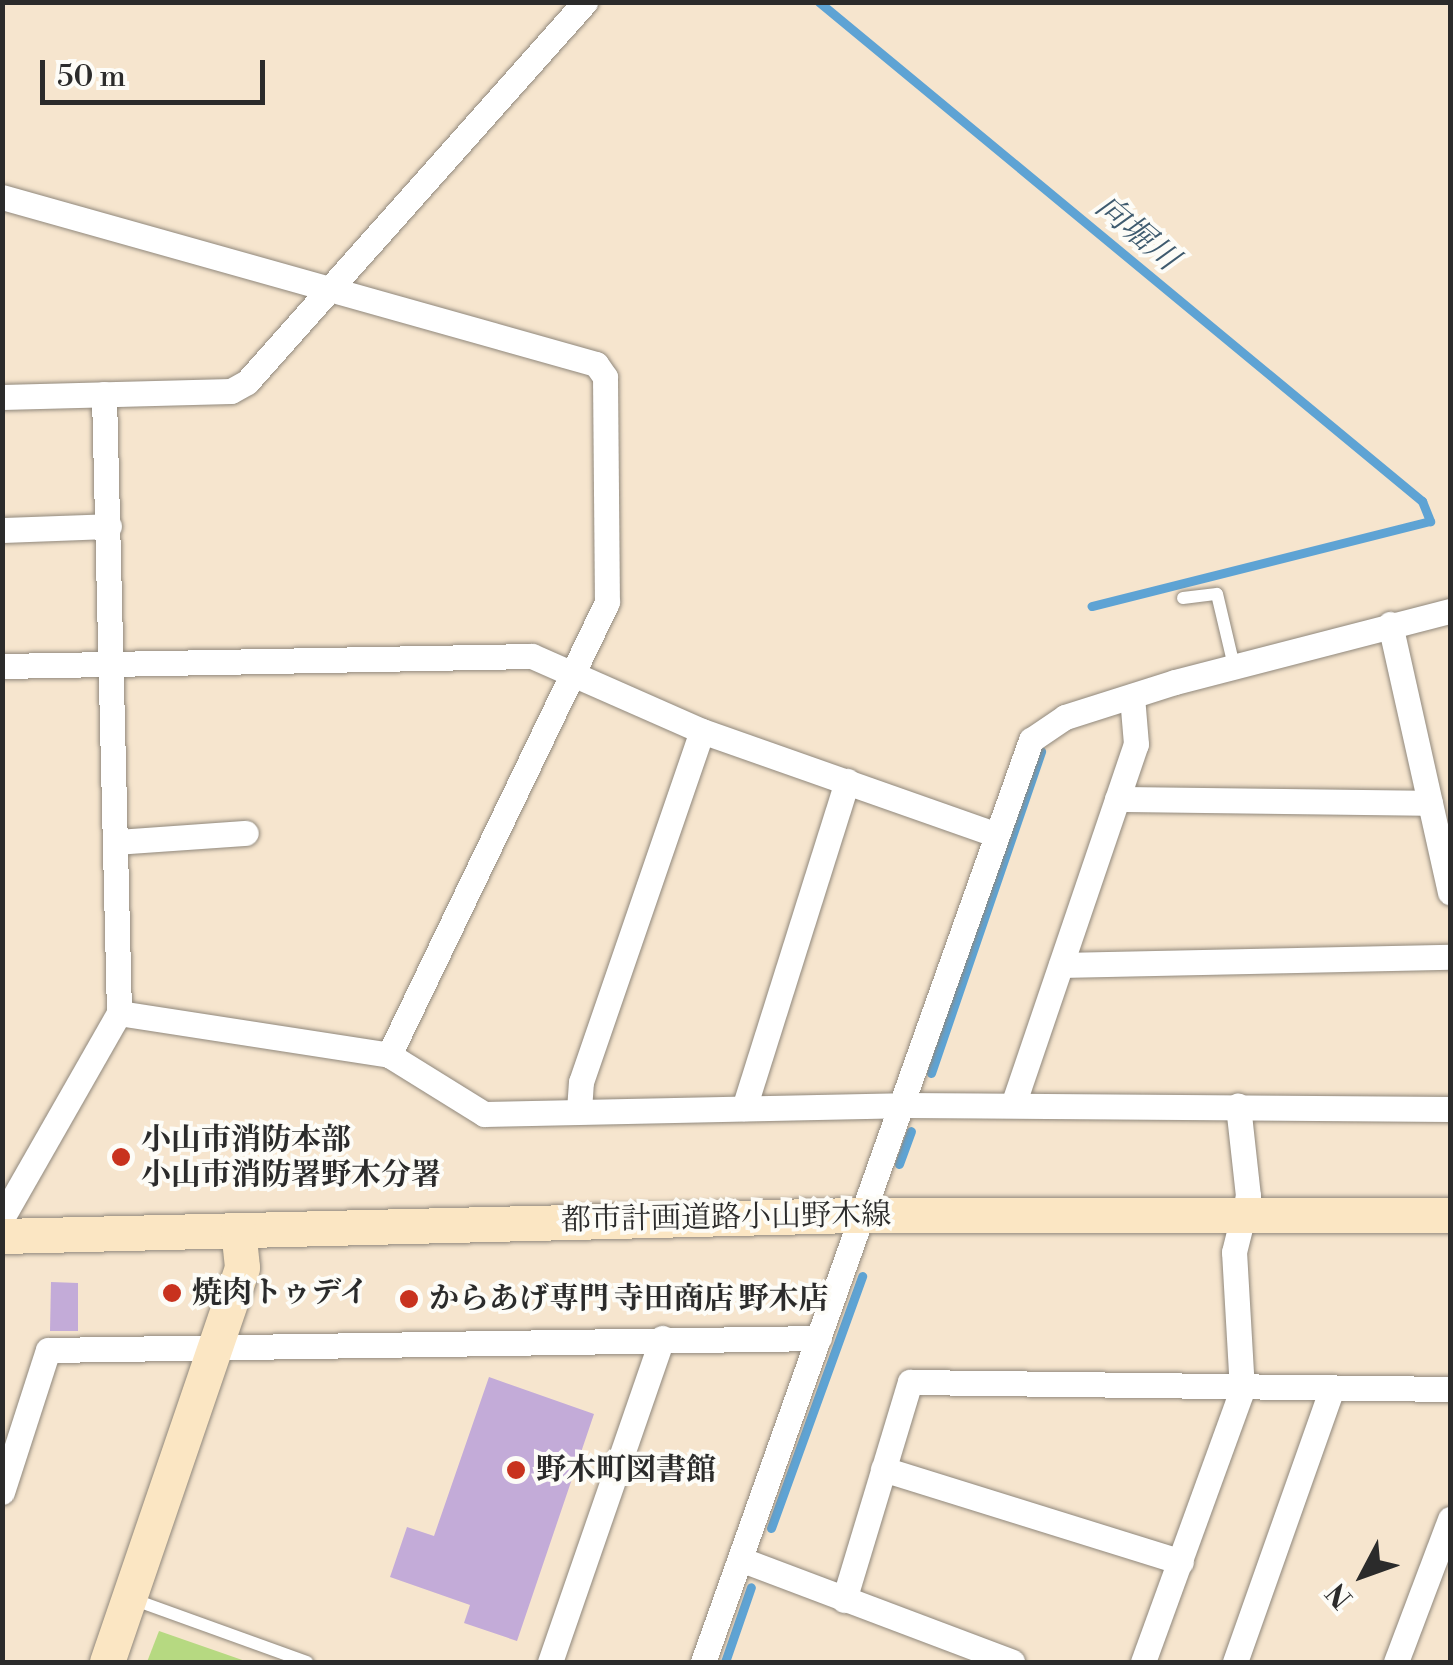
<!DOCTYPE html>
<meta charset="utf-8">
<style>
body{margin:0}
#map{position:relative;width:1453px;height:1665px;overflow:hidden;background:#f6e5ce;font-family:"Libre Bodoni","Noto Serif JP",serif}
div>[style]{position:absolute}
.green>*{inset:0;background:#b6d981}
.stream>*{height:9px;margin:-4.5px;padding:0 4.5px;transform-origin:4.5px;border-radius:4.5px;background:#5ea3d4}
.building>*{inset:0;background:#c3abd8}
.roads{filter:drop-shadow(0 0 2px #90887c) drop-shadow(0 0 2px #90887c)}
.lane>*{height:12px;margin:-6px;padding:0 6px;transform-origin:6px;border-radius:6px;background:#fff}
.street>*{height:25px;margin:-12.5px;padding:0 12.5px;transform-origin:12.5px;border-radius:12.5px;background:#fff}
.secondary>*{height:35px;margin:-17.5px;padding:0 17.5px;transform-origin:17.5px;border-radius:17.5px;background:#fbe6c3}
.dots>*{width:28px;height:28px;translate:-50% -50%;box-sizing:border-box;border:5px solid #fdfcf7;border-radius:50%}
span{translate:-50% -50%;white-space:nowrap;text-align:center;line-height:1.15;-webkit-text-stroke:8px #fdfcf7;paint-order:stroke}
.poi-label{font-size:30px;color:#2b2b2b;font-weight:700}
.left{translate:0 -50%;text-align:left}
.street-label{font-size:30px;color:#2b2b2b}
.water-label{font-size:32px;color:#3f5b6f;font-style:italic}
.frame{position:absolute;inset:0;border:5px solid #2b2b2b;pointer-events:none}
.north{position:absolute;left:1313px;top:1525px;width:100px;height:100px;-webkit-text-stroke:8px #fdfcf7;paint-order:stroke;rotate:229deg;font-size:28px;font-weight:700;line-height:40px;text-align:center;color:#2b2b2b}
.north::after{content:'';display:block;margin:auto;width:35px;height:45px;background:#2b2b2b;clip-path:polygon(50% 0,100% 100%,50% 72%,0 100%)}
.scale{position:absolute;left:40px;top:60px;width:225px;height:45px;box-sizing:border-box;border:5px solid #2b2b2b;border-top:0;padding-left:12px;font-size:30px;line-height:35px;white-space:nowrap;color:#2b2b2b;-webkit-text-stroke:8px #fdfcf7;paint-order:stroke}
</style>
<div id="map">
<div class="green">
<div style="clip-path:polygon(159px 1631px,248px 1662px,147px 1662px)"></div>
</div>
<div class="stream">
<div style="left:819px;top:2px;width:783px;rotate:39.61deg"></div>
<div style="left:1422px;top:501px;width:22px;rotate:68deg"></div>
<div style="left:1430px;top:521px;width:349px;rotate:165.9deg"></div>
<div style="left:931px;top:1073px;width:340px;rotate:-71.1deg"></div>
<div style="left:899px;top:1164px;width:35px;rotate:-70deg"></div>
<div style="left:771px;top:1528px;width:268px;rotate:-70.1deg"></div>
<div style="left:725px;top:1662px;width:79px;rotate:-70.9deg"></div>
</div>
<div class="building">
<div style="clip-path:polygon(51px 1282px,78px 1283px,78px 1331px,50px 1331px)"></div>
<div style="clip-path:polygon(489px 1377px,594px 1414px,517px 1641px,464px 1623px,470px 1605px,390px 1577px,407px 1527px,434px 1536px)"></div>
</div>
<div class="roads">
<div class="lane">
<div style="left:1183px;top:598px;width:34px;rotate:-7deg"></div>
<div style="left:1217px;top:594px;width:74px;rotate:76.7deg"></div>
<div style="left:132px;top:1599px;width:186px;rotate:19.8deg"></div>
</div>
<div class="street">
<div style="left:2px;top:197px;width:617px;rotate:15.7deg"></div>
<div style="left:596px;top:364px;width:16px;rotate:55deg"></div>
<div style="left:605px;top:377px;width:225px;rotate:89.5deg"></div>
<div style="left:607px;top:602px;width:503px;rotate:115.7deg"></div>
<div style="left:2px;top:397px;width:229px;rotate:-1.5deg"></div>
<div style="left:231px;top:391px;width:18px;rotate:-29deg"></div>
<div style="left:247px;top:382px;width:509px;rotate:-48.35deg"></div>
<div style="left:2px;top:530px;width:107px;rotate:-2.1deg"></div>
<div style="left:1390px;top:624px;width:275px;rotate:77.4deg"></div>
<div style="left:2px;top:666px;width:530px;rotate:-1.08deg"></div>
<div style="left:532px;top:656px;width:186px;rotate:23.8deg"></div>
<div style="left:702px;top:731px;width:311px;rotate:19.4deg"></div>
<div style="left:1117px;top:799px;width:313px;rotate:0.7deg"></div>
<div style="left:116px;top:842px;width:130px;rotate:-4deg"></div>
<div style="left:1061px;top:965px;width:389px;rotate:-1.2deg"></div>
<div style="left:119px;top:1013px;width:273px;rotate:8.8deg"></div>
<div style="left:389px;top:1055px;width:112px;rotate:31.8deg"></div>
<div style="left:484px;top:1114px;width:417px;rotate:-1.2deg"></div>
<div style="left:901px;top:1105px;width:549px;rotate:0.42deg"></div>
<div style="left:1013px;top:1105px;width:381px;rotate:-71.2deg"></div>
<div style="left:1136px;top:744px;width:48px;rotate:-94.8deg"></div>
<div style="left:744px;top:1108px;width:343px;rotate:-72.5deg"></div>
<div style="left:579px;top:1110px;width:28px;rotate:-86deg"></div>
<div style="left:581px;top:1082px;width:371px;rotate:-71deg"></div>
<div style="left:2px;top:1218px;width:236px;rotate:-60.3deg"></div>
<div style="left:119px;top:1013px;width:619px;rotate:-91.39deg"></div>
<div style="left:883px;top:1469px;width:312px;rotate:17.3deg"></div>
<div style="left:2px;top:1492px;width:149px;rotate:-72.1deg"></div>
<div style="left:48px;top:1350px;width:771px;rotate:-0.89deg"></div>
<div style="left:740px;top:1559px;width:291px;rotate:20.7deg"></div>
<div style="left:844px;top:1600px;width:228px;rotate:-73.2deg"></div>
<div style="left:910px;top:1382px;width:540px;rotate:0.74deg"></div>
<div style="left:550px;top:1662px;width:343px;rotate:-70.9deg"></div>
<div style="left:703px;top:1662px;width:979px;rotate:-70.42deg"></div>
<div style="left:1031px;top:740px;width:41px;rotate:-34.1deg"></div>
<div style="left:1065px;top:717px;width:115px;rotate:-17.7deg"></div>
<div style="left:1175px;top:682px;width:284px;rotate:-14.5deg"></div>
<div style="left:1143px;top:1662px;width:289px;rotate:-70deg"></div>
<div style="left:1242px;top:1390px;width:138px;rotate:-93.3deg"></div>
<div style="left:1234px;top:1252px;width:58px;rotate:-76deg"></div>
<div style="left:1248px;top:1196px;width:91px;rotate:-96.3deg"></div>
<div style="left:1235px;top:1662px;width:288px;rotate:-70.5deg"></div>
<div style="left:1396px;top:1662px;width:153px;rotate:-69.3deg"></div>
</div>
<div class="secondary">
<div style="left:2px;top:1236px;width:855px;rotate:-1.41deg"></div>
<div style="left:857px;top:1215px;width:593px"></div>
<div style="left:107px;top:1662px;width:417px;rotate:-71.1deg"></div>
<div style="left:242px;top:1267px;width:37px;rotate:-96deg"></div>
</div>
</div>
<div class="dots">
<div style="left:121px;top:1157px;background:#c8321e"></div>
<div style="left:172px;top:1293px;background:#c8321e"></div>
<div style="left:409px;top:1299px;background:#c8321e"></div>
<div style="left:516px;top:1470px;background:#c8321e"></div>
</div>
<div class="poi-label">
<span class="left" style="left:141px;top:1157px">小山市消防本部<br>小山市消防署野木分署</span>
<span class="left" style="left:192px;top:1293px">焼肉トゥデイ</span>
<span class="left" style="left:429px;top:1299px">からあげ専門 寺田商店 野木店</span>
<span class="left" style="left:536px;top:1470px">野木町図書館</span>
</div>
<div class="street-label">
<span style="left:726px;top:1218px;rotate:-1deg">都市計画道路小山野木線</span>
</div>
<div class="water-label">
<span style="left:1137px;top:233px;rotate:40deg">向堀川</span>
</div>
<div class="frame"></div>
<div class="north">N</div>
<div class="scale">50 m</div>
</div>
